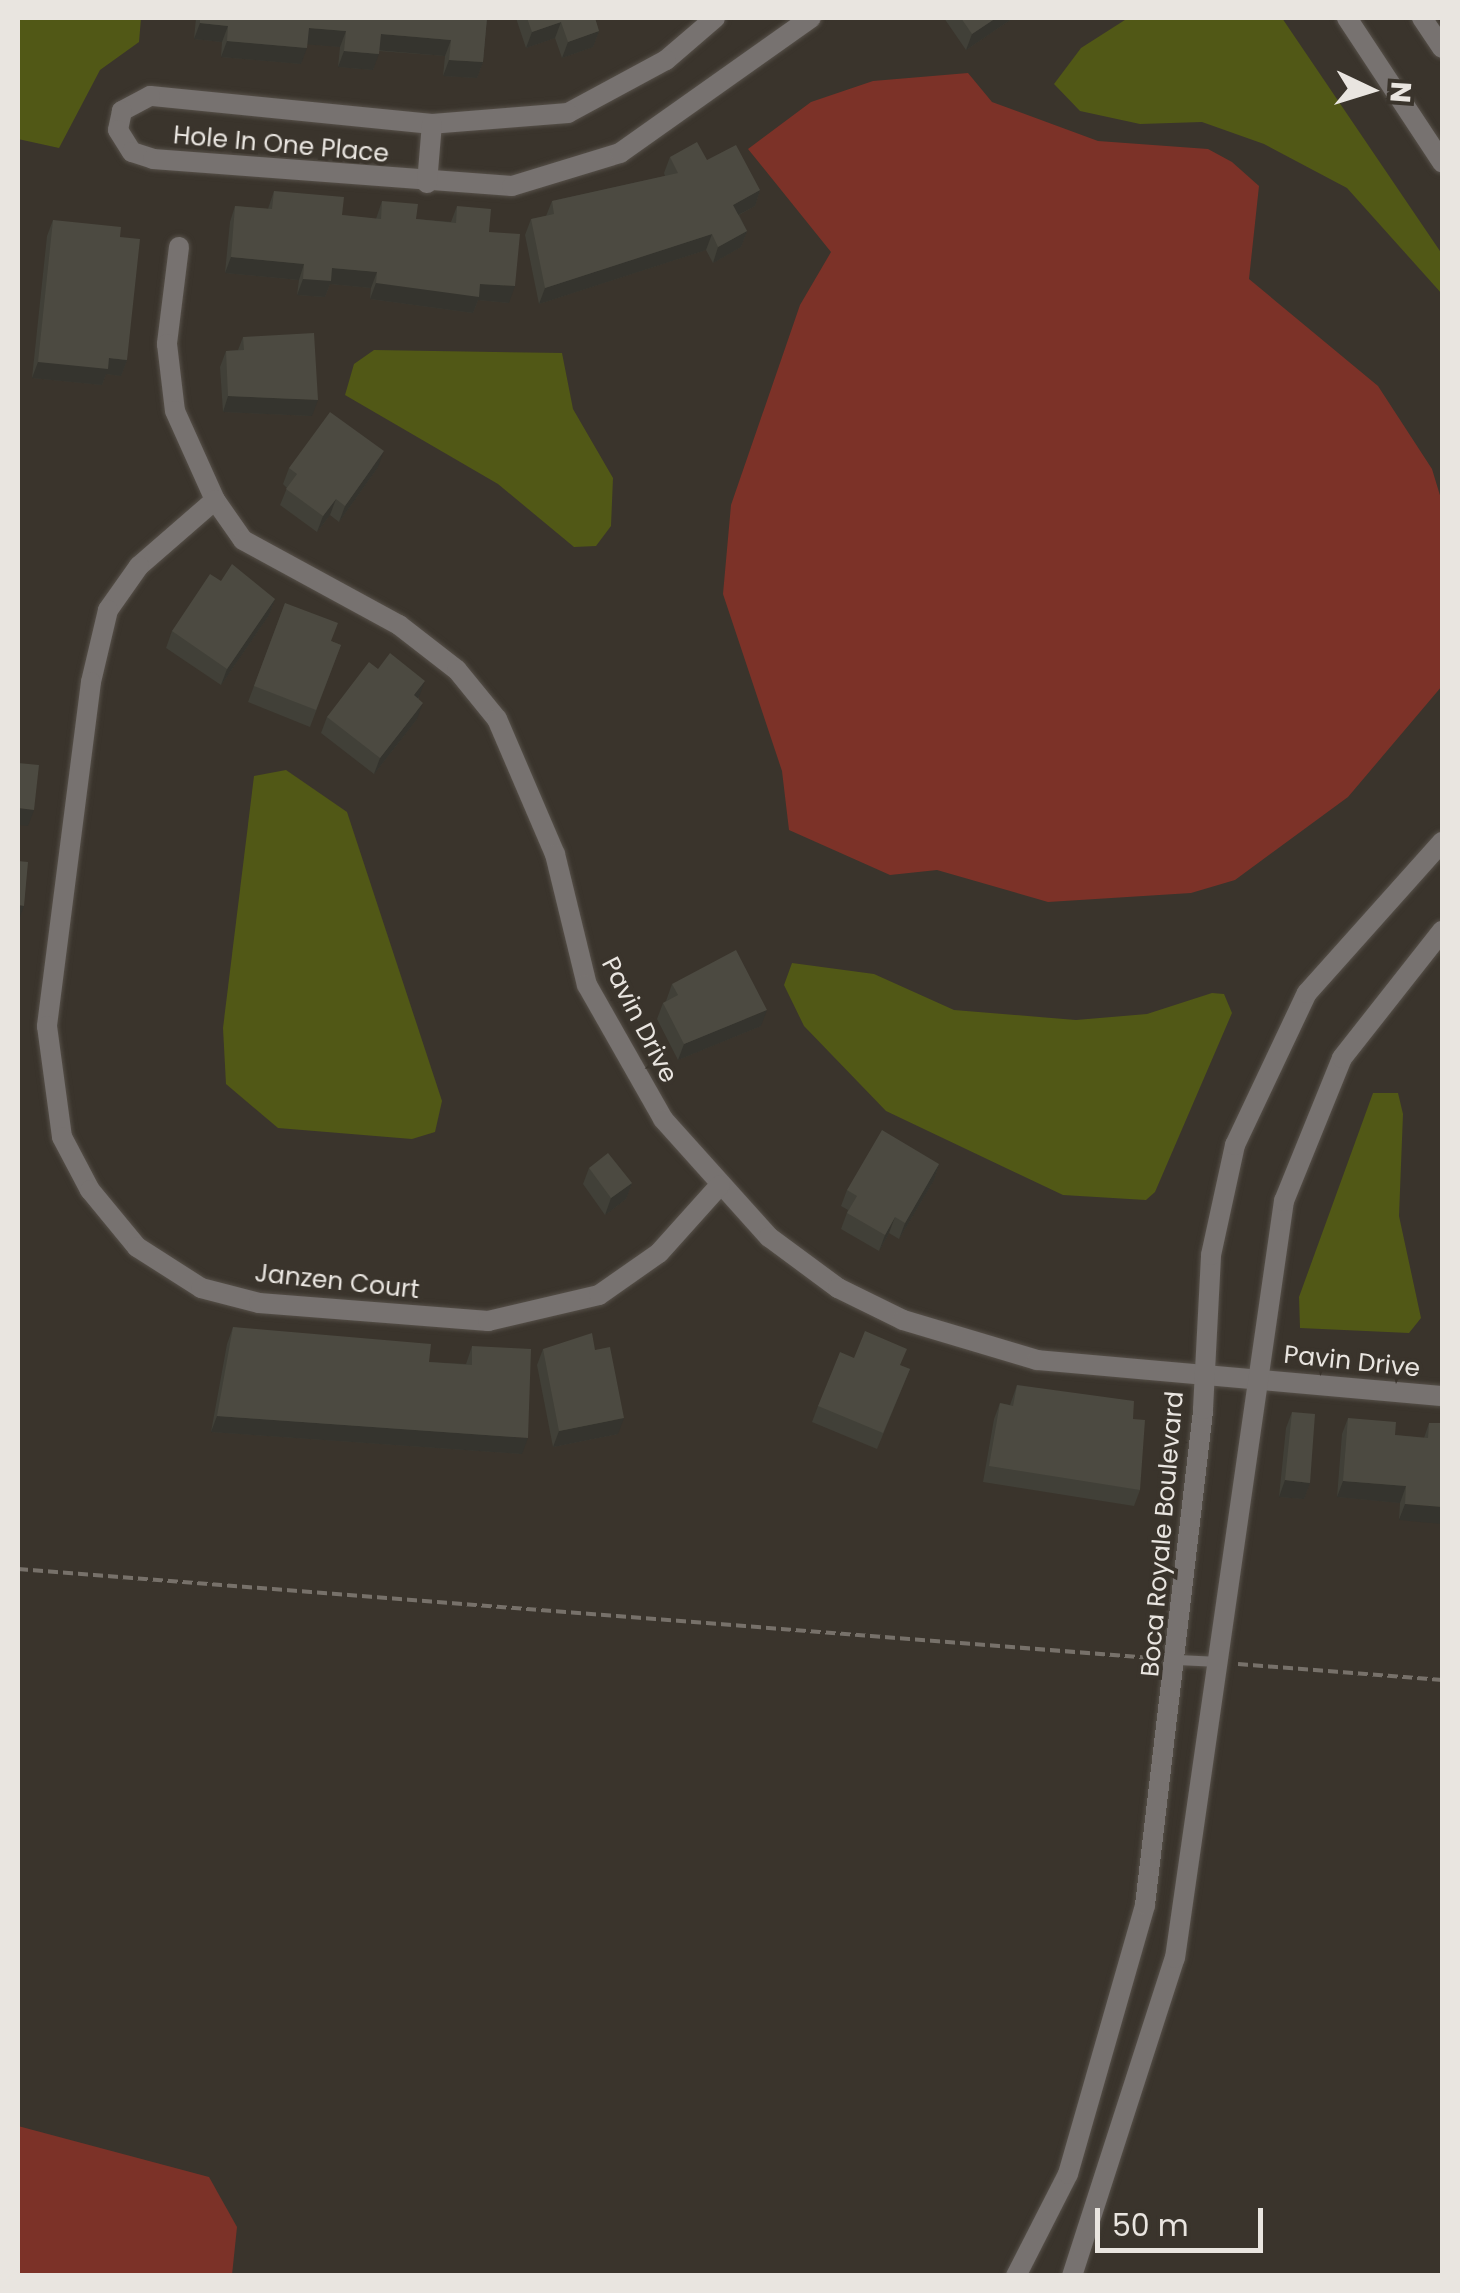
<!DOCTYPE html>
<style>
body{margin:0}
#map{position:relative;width:1460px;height:2293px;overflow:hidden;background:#3a342c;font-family:Poppins,sans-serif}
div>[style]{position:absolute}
.green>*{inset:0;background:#7c3228}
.water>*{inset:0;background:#515816}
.path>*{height:4px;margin-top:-2px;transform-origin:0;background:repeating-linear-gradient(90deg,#77716a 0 10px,transparent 0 15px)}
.roads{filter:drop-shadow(0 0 2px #565049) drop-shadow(0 0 2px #565049)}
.service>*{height:10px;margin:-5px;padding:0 5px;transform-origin:5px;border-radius:5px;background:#777270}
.minor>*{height:20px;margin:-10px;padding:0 10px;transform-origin:10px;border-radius:10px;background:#777270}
.wall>*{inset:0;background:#414038}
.shaded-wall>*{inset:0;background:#35342e}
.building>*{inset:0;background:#4c4a41}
span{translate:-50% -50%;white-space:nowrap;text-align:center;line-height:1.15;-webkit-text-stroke:8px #3a342c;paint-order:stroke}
.street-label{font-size:25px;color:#e9e5e0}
.frame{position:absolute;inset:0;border:20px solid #e9e5e0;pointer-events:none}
.north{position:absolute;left:1320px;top:40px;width:100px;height:100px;-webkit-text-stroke:8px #3a342c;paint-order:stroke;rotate:94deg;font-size:28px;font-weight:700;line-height:40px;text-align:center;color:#e9e5e0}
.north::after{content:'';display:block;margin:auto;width:35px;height:45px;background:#e9e5e0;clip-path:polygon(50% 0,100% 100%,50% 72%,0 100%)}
.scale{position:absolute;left:1095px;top:2208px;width:168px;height:45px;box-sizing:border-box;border:5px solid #e9e5e0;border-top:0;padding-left:12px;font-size:30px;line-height:35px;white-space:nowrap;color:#e9e5e0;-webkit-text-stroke:8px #3a342c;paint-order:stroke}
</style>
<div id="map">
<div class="green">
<div style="clip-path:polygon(968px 73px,992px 102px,1098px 141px,1208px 149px,1232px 162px,1259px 186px,1249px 279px,1378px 386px,1432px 469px,1442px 502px,1442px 686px,1348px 797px,1235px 880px,1191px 893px,1048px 902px,937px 870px,890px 875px,789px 830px,782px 771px,723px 594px,731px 505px,800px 305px,831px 252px,748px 149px,811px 102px,873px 81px)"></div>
<div style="clip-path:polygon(18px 2126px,209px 2177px,237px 2227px,232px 2275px,18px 2275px)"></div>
</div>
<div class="water">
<div style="clip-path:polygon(18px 18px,141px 18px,139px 42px,100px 70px,59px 148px,18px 139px)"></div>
<div style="clip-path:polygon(1128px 18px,1282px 18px,1442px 254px,1442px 294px,1347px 188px,1264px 144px,1202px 122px,1140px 124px,1080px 111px,1054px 84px,1081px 48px)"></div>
<div style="clip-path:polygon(374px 350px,562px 353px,573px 409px,613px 478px,611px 526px,596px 546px,574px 547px,498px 484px,345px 395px,354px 364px)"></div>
<div style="clip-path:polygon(286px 770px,347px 812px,442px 1101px,435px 1132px,412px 1139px,278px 1128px,226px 1084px,223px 1028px,254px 776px)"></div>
<div style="clip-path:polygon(792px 963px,874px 974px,954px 1010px,1076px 1020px,1147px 1014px,1212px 993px,1224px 994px,1232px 1013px,1155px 1192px,1146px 1200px,1063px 1195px,886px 1111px,804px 1026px,784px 985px)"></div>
<div style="clip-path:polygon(1373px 1093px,1398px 1093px,1403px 1114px,1399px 1216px,1421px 1318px,1409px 1333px,1300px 1328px,1299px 1297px)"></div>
</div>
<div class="path">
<div style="left:18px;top:1569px;width:1137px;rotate:4.49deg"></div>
<div style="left:1238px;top:1664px;width:205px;rotate:4.5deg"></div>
</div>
<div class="roads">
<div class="service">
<div style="left:1177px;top:1660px;width:43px;rotate:2.7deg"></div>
</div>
<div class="minor">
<div style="left:715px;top:18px;width:65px;rotate:139.4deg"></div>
<div style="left:666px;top:60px;width:111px;rotate:151.6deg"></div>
<div style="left:568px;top:113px;width:136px;rotate:175.4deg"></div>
<div style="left:432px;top:124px;width:283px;rotate:-174.3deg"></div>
<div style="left:150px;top:96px;width:32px;rotate:152deg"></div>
<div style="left:122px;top:111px;width:19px;rotate:102deg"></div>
<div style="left:118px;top:130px;width:26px;rotate:58deg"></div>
<div style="left:132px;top:152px;width:22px;rotate:18deg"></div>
<div style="left:153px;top:159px;width:360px;rotate:4.3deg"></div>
<div style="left:512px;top:186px;width:113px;rotate:-17deg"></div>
<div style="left:620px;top:153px;width:234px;rotate:-35.3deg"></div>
<div style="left:1347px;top:18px;width:173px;rotate:56.6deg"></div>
<div style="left:1422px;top:18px;width:36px;rotate:56deg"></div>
<div style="left:427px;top:183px;width:59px;rotate:-85.2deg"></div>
<div style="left:179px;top:247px;width:98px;rotate:97.1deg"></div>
<div style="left:167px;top:344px;width:67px;rotate:83.2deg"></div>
<div style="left:175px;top:411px;width:98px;rotate:65.8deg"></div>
<div style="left:215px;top:500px;width:49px;rotate:55deg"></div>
<div style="left:243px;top:540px;width:178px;rotate:28.6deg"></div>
<div style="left:399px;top:625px;width:73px;rotate:37.8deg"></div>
<div style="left:457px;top:670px;width:63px;rotate:50.8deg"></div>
<div style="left:497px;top:719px;width:147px;rotate:66.8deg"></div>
<div style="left:555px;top:854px;width:135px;rotate:76.3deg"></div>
<div style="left:587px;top:985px;width:154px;rotate:60.4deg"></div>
<div style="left:663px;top:1119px;width:159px;rotate:48.1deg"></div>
<div style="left:769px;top:1237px;width:86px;rotate:36.5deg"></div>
<div style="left:838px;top:1288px;width:72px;rotate:26.2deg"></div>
<div style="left:903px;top:1320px;width:140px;rotate:16.6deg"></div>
<div style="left:1037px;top:1360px;width:407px;rotate:5.1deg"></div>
<div style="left:215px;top:500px;width:101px;rotate:139deg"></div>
<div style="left:139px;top:566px;width:54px;rotate:125.2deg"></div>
<div style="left:108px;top:610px;width:74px;rotate:103.3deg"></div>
<div style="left:91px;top:682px;width:347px;rotate:97.3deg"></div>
<div style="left:47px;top:1026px;width:112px;rotate:82.3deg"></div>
<div style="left:62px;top:1137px;width:60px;rotate:62.2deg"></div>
<div style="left:90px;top:1190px;width:74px;rotate:50.5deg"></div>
<div style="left:137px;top:1247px;width:76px;rotate:32.6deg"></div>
<div style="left:201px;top:1288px;width:60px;rotate:14.5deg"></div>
<div style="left:259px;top:1303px;width:230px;rotate:4.5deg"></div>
<div style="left:488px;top:1321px;width:114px;rotate:-13.2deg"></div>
<div style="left:599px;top:1295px;width:73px;rotate:-35deg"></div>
<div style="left:659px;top:1253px;width:91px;rotate:-48.1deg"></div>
<div style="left:1016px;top:2276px;width:114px;rotate:-63deg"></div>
<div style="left:1068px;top:2174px;width:280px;rotate:-74deg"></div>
<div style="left:1145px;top:1905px;width:499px;rotate:-83.3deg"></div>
<div style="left:1203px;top:1409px;width:154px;rotate:-87deg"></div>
<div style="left:1211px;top:1255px;width:113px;rotate:-77.7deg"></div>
<div style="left:1235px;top:1145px;width:168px;rotate:-64.7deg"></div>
<div style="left:1307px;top:993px;width:203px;rotate:-48.2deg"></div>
<div style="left:1072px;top:2276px;width:334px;rotate:-72.1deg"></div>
<div style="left:1175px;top:1958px;width:765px;rotate:-81.81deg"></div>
<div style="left:1284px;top:1201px;width:154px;rotate:-67.9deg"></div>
<div style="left:1342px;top:1058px;width:162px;rotate:-51.8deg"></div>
</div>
</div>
<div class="wall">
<div style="clip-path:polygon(196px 18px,487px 18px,483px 62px,477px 78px,443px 76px,445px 56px,379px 51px,373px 70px,338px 67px,340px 47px,307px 44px,301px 64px,221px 57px,222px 42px,194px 39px)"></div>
<div style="clip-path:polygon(516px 18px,595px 18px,599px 31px,593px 47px,562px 58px,555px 38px,526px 48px)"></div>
<div style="clip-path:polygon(944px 18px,1013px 18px,966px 50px)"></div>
<div style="clip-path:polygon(670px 157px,707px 160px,760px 190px,755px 206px,739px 215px,747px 231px,741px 247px,713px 263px,706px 250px,539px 304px,525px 235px,531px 219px,546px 216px,552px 201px,665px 176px,664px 173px)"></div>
<div style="clip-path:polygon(274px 191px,342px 215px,376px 219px,382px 201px,416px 219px,451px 222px,457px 206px,489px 232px,509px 303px,478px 300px,473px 313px,370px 299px,371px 288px,330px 284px,325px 297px,297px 295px,299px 280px,225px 273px,230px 222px,235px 206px,268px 209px)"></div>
<div style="clip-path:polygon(53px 220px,120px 237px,127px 360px,121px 376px,106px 374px,102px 385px,32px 378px,47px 236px)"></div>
<div style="clip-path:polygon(243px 337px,312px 416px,223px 412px,220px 367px,226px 351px,238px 350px)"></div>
<div style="clip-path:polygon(378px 467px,339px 522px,330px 515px,317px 532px,280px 505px,287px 488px,283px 484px,289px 468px)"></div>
<div style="clip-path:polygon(221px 581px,275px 599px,269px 615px,221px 685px,166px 648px,172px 631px)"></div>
<div style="clip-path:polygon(285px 603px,331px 641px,341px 645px,310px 727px,248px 702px)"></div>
<div style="clip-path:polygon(378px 669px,419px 697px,417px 719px,374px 774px,321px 733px,327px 717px)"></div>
<div style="clip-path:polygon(672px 984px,761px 1026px,678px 1060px,657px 1019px,663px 1003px,666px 1001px)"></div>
<div style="clip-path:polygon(939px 1164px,934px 1180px,899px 1239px,889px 1233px,879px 1251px,841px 1229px,848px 1210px,841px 1206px,847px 1190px)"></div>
<div style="clip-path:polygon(589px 1168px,632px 1183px,626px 1199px,605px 1215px,583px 1184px)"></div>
<div style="clip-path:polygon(233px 1327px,429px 1362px,466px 1364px,472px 1346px,522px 1454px,211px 1432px,227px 1344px)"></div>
<div style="clip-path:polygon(543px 1349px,595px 1350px,618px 1434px,553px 1447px,537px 1365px)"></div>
<div style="clip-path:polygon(854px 1358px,901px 1366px,910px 1369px,877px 1449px,812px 1422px,818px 1406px)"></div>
<div style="clip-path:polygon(1017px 1385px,1133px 1419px,1140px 1490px,1134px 1506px,983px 1482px,994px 1419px,1000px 1403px,1010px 1405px)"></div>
<div style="clip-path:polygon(1292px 1412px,1310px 1483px,1304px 1499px,1279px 1497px,1286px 1428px)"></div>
<div style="clip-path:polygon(1348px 1418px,1395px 1435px,1424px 1438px,1429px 1423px,1442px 1423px,1399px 1520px,1400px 1503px,1337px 1497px,1342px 1434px)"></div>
</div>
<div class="shaded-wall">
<div style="clip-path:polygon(996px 18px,1013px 18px,966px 50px,972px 34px)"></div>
<div style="clip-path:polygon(561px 22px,555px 38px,526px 48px,532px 32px)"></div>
<div style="clip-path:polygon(200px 23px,228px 26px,222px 42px,194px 39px)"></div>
<div style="clip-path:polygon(309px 28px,346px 31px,340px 47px,303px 44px)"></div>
<div style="clip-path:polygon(599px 31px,593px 47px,562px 58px,568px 42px)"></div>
<div style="clip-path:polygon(381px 34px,451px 40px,445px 56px,375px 50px)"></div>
<div style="clip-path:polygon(227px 41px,307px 48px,301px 64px,221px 57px)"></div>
<div style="clip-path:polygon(344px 51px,379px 54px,373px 70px,338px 67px)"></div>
<div style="clip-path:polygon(449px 60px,483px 62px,477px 78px,443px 76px)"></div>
<div style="clip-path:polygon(760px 190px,755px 206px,727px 221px,733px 205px)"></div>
<div style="clip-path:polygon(747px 231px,741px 247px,713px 263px,718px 247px)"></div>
<div style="clip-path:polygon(712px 234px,706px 250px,539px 304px,545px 288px)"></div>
<div style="clip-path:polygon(231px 257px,304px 264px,299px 280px,225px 273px)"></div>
<div style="clip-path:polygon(332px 268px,377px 272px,371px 288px,330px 284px,325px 297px,297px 295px,303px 279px)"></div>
<div style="clip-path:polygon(376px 283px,480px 284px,515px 286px,509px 303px,478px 300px,473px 313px,370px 299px)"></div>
<div style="clip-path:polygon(109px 358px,127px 360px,121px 376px,106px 374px,102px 385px,32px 378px,38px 362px)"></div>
<div style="clip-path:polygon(228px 396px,318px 400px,312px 416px,223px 412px)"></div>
<div style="clip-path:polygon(384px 451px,378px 467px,339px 522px,345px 506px)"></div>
<div style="clip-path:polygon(336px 499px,330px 515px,317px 532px,323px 516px)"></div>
<div style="clip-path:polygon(275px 599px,269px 615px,221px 685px,227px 669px)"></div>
<div style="clip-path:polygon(425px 681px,419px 697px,408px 712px,414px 695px)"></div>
<div style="clip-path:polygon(423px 703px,417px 719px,374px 774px,380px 758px)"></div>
<div style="clip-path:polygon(18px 808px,34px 810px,28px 826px,18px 825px)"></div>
<div style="clip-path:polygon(18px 905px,24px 906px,18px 922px)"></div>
<div style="clip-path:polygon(767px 1010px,761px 1026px,678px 1060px,684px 1044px)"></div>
<div style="clip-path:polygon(939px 1164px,934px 1180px,899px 1239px,905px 1223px)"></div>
<div style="clip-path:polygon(632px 1183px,626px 1199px,605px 1215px,611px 1198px)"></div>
<div style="clip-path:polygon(895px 1217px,889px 1233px,879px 1251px,885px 1235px)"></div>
<div style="clip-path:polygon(217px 1416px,528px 1438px,522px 1454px,211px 1432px)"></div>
<div style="clip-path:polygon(624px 1418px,618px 1434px,553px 1447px,559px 1431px)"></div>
<div style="clip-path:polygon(1285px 1480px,1310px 1483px,1304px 1499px,1279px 1497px)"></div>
<div style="clip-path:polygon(1343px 1481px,1406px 1486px,1400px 1503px,1337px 1497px)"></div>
<div style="clip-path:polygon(1405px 1504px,1442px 1507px,1442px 1524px,1399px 1520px)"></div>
</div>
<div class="building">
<div style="clip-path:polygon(200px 18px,487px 18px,483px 62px,449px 60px,451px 40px,405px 36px,381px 34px,379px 54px,344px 51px,346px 31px,309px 28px,307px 48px,227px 41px,228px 26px,200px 23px)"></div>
<div style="clip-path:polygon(527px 18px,595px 18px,599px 31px,568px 42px,561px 22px,532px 32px)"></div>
<div style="clip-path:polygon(961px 18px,996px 18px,972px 34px)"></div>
<div style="clip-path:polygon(697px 142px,707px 160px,736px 145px,760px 190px,733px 205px,747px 231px,718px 247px,712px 234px,545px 288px,531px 219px,554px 214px,552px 201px,678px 173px,670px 157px)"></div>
<div style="clip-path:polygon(274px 191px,344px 197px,342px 215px,381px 219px,382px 201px,418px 204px,416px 219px,456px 223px,457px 206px,491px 209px,489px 232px,520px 234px,515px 286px,480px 284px,479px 297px,376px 283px,377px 272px,332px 268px,331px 281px,303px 279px,304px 264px,231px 257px,235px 206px,272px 209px)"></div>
<div style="clip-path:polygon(53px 220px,121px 227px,120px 237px,140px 239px,127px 360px,109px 358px,108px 369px,38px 362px)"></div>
<div style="clip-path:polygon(314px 333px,318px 400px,228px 396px,226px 351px,244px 350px,243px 337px)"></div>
<div style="clip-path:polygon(330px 412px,384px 451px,345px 506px,336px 499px,323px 516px,286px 489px,297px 474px,289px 468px)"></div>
<div style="clip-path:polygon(232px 564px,275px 599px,227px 669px,172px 631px,210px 574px,221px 581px)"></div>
<div style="clip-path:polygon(285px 603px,338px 623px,331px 641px,341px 645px,316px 710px,254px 686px)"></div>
<div style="clip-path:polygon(390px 653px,425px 681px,414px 695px,423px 703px,380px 758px,327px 717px,369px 662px,378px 669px)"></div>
<div style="clip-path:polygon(18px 753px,19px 753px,18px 763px,39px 765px,34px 810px,18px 808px)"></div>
<div style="clip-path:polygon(18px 861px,28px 862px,24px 906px,18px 905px)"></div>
<div style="clip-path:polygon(736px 950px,767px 1010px,684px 1044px,663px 1003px,678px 995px,672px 984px)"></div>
<div style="clip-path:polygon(882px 1130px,939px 1164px,905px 1223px,895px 1217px,885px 1235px,847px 1213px,857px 1196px,847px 1190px)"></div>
<div style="clip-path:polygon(608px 1153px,632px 1183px,611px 1198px,589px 1168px)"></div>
<div style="clip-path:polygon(233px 1327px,431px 1344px,429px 1362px,472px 1365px,472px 1346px,531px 1349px,528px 1438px,217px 1416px)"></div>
<div style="clip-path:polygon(865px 1331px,907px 1349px,900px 1365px,910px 1369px,883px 1433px,818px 1406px,840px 1352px,854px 1358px)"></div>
<div style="clip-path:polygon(592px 1333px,595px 1350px,610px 1347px,624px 1418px,559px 1431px,543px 1349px)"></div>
<div style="clip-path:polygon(1017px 1385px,1134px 1401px,1133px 1419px,1145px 1420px,1140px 1490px,989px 1466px,1000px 1403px,1013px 1406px)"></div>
<div style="clip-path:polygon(1292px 1412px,1315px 1414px,1310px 1483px,1285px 1480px)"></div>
<div style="clip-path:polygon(1348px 1418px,1396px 1422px,1395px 1435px,1428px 1438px,1429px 1423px,1442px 1423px,1442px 1507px,1405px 1504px,1406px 1486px,1343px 1481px)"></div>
</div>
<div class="street-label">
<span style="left:281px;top:145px;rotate:5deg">Hole In One Place</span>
<span style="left:639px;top:1020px;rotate:63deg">Pavin Drive</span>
<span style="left:337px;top:1282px;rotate:6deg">Janzen Court</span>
<span style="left:1352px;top:1362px;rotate:6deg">Pavin Drive</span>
<span style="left:1163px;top:1534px;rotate:-85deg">Boca Royale Boulevard</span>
</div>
<div class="frame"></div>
<div class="north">N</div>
<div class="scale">50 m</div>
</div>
